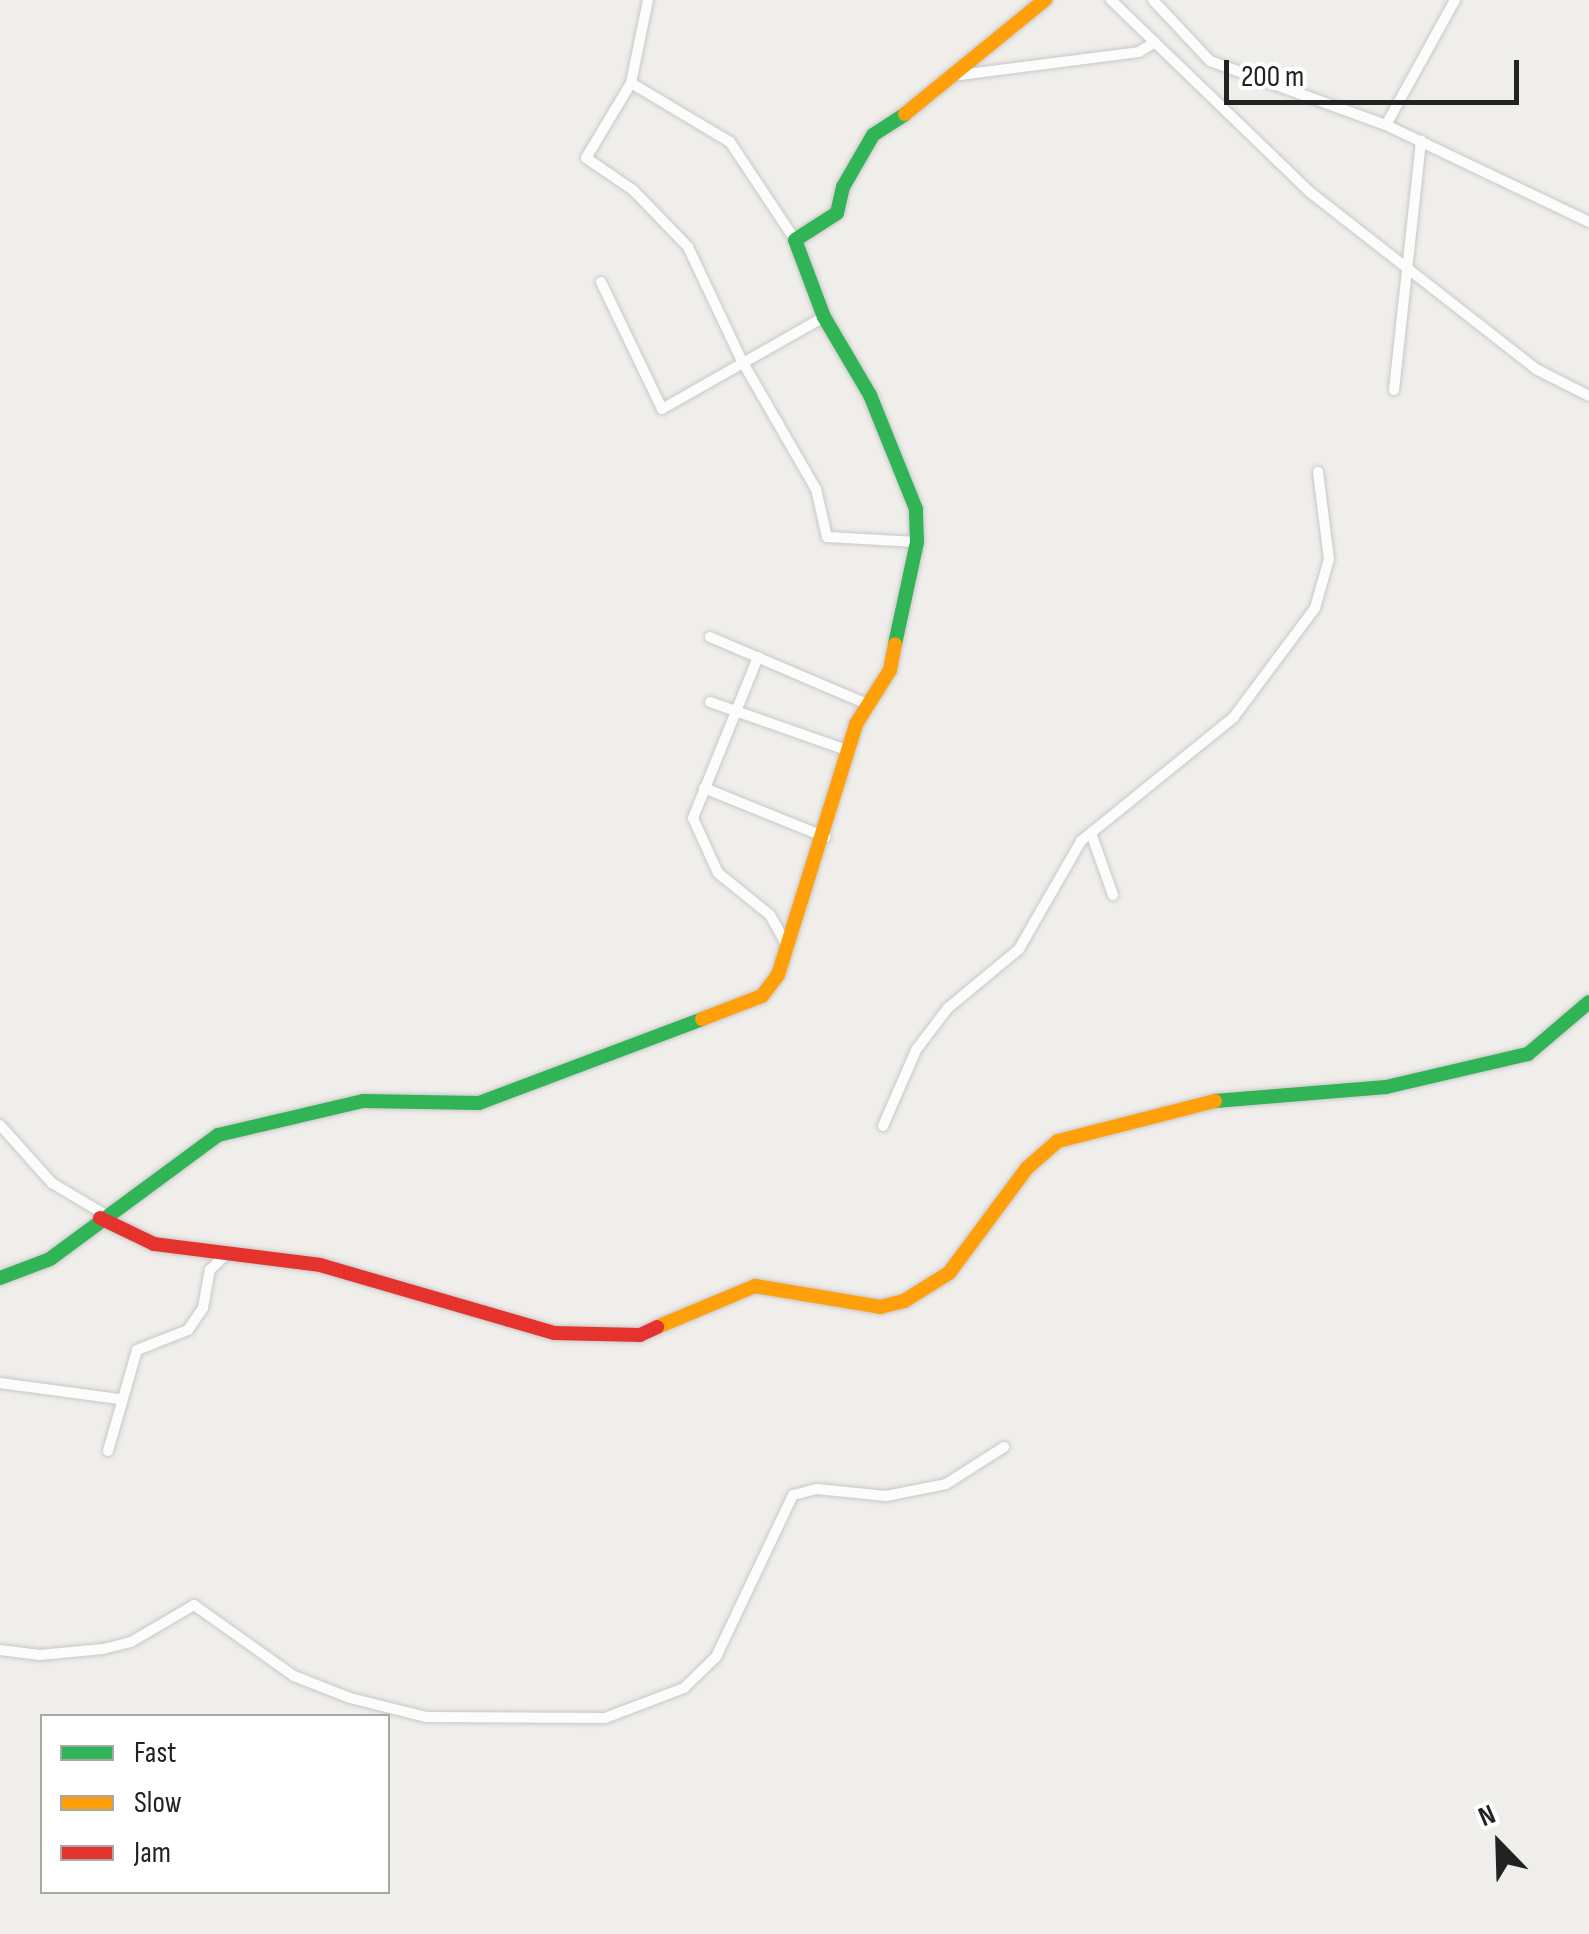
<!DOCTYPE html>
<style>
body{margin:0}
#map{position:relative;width:1589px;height:1934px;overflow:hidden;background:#f0eeeb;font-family:"Sofia Sans Condensed",sans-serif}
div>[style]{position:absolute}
.roads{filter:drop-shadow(0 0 2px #c9c8c7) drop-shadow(0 0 2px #c9c8c7)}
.street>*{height:10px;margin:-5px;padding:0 5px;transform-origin:5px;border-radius:5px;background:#fdfcfc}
.fast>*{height:14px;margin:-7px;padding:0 7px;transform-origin:7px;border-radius:7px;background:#30b455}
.slow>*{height:14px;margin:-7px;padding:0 7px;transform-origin:7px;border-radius:7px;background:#ff9f0a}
.jam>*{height:14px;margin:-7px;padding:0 7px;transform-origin:7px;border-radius:7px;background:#e5322d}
span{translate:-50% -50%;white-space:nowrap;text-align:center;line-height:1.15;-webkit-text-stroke:9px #fff;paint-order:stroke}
.legend{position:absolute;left:40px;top:1714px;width:350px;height:180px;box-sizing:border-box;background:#fff;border:2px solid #a7a7a7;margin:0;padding:12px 18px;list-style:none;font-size:30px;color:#222}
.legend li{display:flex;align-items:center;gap:20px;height:50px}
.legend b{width:50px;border:2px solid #a7a7a7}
.north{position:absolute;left:1449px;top:1794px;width:100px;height:100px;-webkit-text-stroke:8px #fff;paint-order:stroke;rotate:337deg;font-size:28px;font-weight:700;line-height:40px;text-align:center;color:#222}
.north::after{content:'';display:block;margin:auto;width:35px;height:45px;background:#222;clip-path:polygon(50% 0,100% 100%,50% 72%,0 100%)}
.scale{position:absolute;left:1224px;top:60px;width:295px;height:45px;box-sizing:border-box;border:5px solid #222;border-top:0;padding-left:12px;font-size:30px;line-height:35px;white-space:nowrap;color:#222;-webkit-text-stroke:8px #fff;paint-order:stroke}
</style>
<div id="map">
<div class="roads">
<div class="street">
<div style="left:648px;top:0;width:85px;rotate:101.6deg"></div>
<div style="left:631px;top:83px;width:115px;rotate:30.8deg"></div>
<div style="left:730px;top:142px;width:118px;rotate:56.4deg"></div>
<div style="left:1111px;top:0;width:278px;rotate:44deg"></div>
<div style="left:1311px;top:193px;width:286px;rotate:38deg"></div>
<div style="left:1536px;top:369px;width:59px;rotate:27deg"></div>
<div style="left:1153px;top:0;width:83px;rotate:46.9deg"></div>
<div style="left:1210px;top:61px;width:187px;rotate:20deg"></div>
<div style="left:1386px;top:125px;width:225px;rotate:25.5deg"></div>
<div style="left:960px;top:75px;width:180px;rotate:-7.3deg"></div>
<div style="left:1139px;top:52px;width:19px;rotate:-32deg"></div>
<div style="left:631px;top:83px;width:87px;rotate:121deg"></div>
<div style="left:586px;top:158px;width:57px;rotate:34.2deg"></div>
<div style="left:633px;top:190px;width:79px;rotate:46deg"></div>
<div style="left:688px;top:247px;width:126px;rotate:64.7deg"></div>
<div style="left:742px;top:361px;width:148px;rotate:60deg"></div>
<div style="left:816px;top:489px;width:49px;rotate:77.1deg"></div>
<div style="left:827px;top:537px;width:90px;rotate:3.2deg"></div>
<div style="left:1386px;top:125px;width:143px;rotate:-61.1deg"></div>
<div style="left:601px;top:282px;width:141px;rotate:64.3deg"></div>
<div style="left:662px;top:409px;width:186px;rotate:-29.6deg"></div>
<div style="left:1394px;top:390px;width:251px;rotate:-83.8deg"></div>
<div style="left:710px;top:637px;width:171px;rotate:23.1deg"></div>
<div style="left:758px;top:657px;width:174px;rotate:112deg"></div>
<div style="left:693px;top:818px;width:60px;rotate:65.6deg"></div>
<div style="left:718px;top:873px;width:67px;rotate:38.9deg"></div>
<div style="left:770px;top:915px;width:38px;rotate:61deg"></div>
<div style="left:710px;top:702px;width:147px;rotate:19.4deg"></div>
<div style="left:704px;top:788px;width:131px;rotate:22deg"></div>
<div style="left:1091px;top:833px;width:66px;rotate:70.5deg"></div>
<div style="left:0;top:1125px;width:78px;rotate:48.1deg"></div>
<div style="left:52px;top:1183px;width:61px;rotate:30.8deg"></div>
<div style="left:883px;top:1126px;width:83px;rotate:-66.5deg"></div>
<div style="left:916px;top:1050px;width:53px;rotate:-52.7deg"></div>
<div style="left:948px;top:1008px;width:92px;rotate:-39.7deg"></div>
<div style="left:1019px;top:949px;width:125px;rotate:-60.1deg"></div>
<div style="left:1081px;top:841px;width:196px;rotate:-39deg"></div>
<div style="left:1233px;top:718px;width:137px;rotate:-53.3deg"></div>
<div style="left:1315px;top:608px;width:51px;rotate:-74.1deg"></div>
<div style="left:1329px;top:559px;width:88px;rotate:-97.2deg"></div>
<div style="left:0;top:1383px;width:120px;rotate:7.7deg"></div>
<div style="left:108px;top:1451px;width:105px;rotate:-74deg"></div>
<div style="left:137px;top:1350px;width:55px;rotate:-21.4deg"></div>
<div style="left:188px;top:1330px;width:27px;rotate:-56deg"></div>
<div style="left:203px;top:1308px;width:39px;rotate:-80deg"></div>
<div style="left:210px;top:1270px;width:20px;rotate:-45deg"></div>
<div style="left:0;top:1650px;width:40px;rotate:7.1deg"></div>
<div style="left:40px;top:1655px;width:63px;rotate:-5.4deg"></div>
<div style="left:103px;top:1649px;width:29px;rotate:-14deg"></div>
<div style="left:131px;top:1642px;width:73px;rotate:-30.4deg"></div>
<div style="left:194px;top:1605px;width:123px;rotate:35.4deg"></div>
<div style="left:294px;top:1676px;width:60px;rotate:21.4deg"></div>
<div style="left:350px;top:1698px;width:78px;rotate:14deg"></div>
<div style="left:426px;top:1717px;width:179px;rotate:0.3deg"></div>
<div style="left:605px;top:1718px;width:85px;rotate:-20.8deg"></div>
<div style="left:684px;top:1688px;width:45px;rotate:-44.1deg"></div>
<div style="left:716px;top:1657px;width:179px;rotate:-64.6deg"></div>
<div style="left:793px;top:1495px;width:25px;rotate:-14deg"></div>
<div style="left:817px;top:1489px;width:69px;rotate:5.8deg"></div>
<div style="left:886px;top:1496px;width:61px;rotate:-11.3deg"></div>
<div style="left:946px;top:1484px;width:69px;rotate:-32.5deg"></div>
</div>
<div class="fast">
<div style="left:895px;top:644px;width:104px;rotate:-77.8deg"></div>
<div style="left:917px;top:542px;width:33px;rotate:-92deg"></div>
<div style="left:916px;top:509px;width:123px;rotate:-112deg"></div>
<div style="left:870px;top:395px;width:91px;rotate:-120.5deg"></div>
<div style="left:824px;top:317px;width:82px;rotate:-110.6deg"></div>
<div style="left:795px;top:240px;width:50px;rotate:-32.7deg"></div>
<div style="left:837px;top:213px;width:27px;rotate:-77deg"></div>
<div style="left:843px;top:187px;width:60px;rotate:-60deg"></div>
<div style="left:873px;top:135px;width:38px;rotate:-33deg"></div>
<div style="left:1215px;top:1101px;width:172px;rotate:-4.7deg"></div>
<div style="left:1386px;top:1087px;width:146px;rotate:-13.1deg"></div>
<div style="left:1528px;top:1054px;width:80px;rotate:-40.4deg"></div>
<div style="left:0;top:1278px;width:53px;rotate:-20.8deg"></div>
<div style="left:50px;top:1259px;width:209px;rotate:-36.4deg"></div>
<div style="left:218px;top:1135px;width:149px;rotate:-13.2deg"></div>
<div style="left:363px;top:1101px;width:116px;rotate:1deg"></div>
<div style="left:479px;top:1103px;width:238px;rotate:-20.6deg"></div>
</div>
<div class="slow">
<div style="left:905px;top:114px;width:181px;rotate:-39.2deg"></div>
<div style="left:702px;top:1019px;width:64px;rotate:-21deg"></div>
<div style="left:762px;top:996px;width:26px;rotate:-53deg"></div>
<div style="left:778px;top:975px;width:263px;rotate:-72.7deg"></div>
<div style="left:856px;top:724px;width:64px;rotate:-57.8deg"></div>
<div style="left:890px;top:670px;width:26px;rotate:-79deg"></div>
<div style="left:657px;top:1327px;width:106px;rotate:-22.7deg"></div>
<div style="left:755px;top:1286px;width:127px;rotate:9.5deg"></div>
<div style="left:880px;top:1307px;width:25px;rotate:-14deg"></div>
<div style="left:904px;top:1301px;width:53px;rotate:-31.9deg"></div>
<div style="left:949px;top:1273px;width:131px;rotate:-53.4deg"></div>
<div style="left:1027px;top:1168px;width:41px;rotate:-41.1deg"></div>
<div style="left:1058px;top:1141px;width:162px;rotate:-14.3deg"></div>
</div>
<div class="jam">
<div style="left:100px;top:1218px;width:60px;rotate:25.7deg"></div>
<div style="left:154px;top:1244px;width:167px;rotate:7.2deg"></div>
<div style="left:320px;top:1265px;width:244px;rotate:16.2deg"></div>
<div style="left:554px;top:1333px;width:86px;rotate:1.3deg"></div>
<div style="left:640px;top:1335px;width:19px;rotate:-25deg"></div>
</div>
</div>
<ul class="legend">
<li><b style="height:12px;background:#30b455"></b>Fast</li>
<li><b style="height:12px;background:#ff9f0a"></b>Slow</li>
<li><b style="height:12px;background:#e5322d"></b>Jam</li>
</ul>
<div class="north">N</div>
<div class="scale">200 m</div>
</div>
